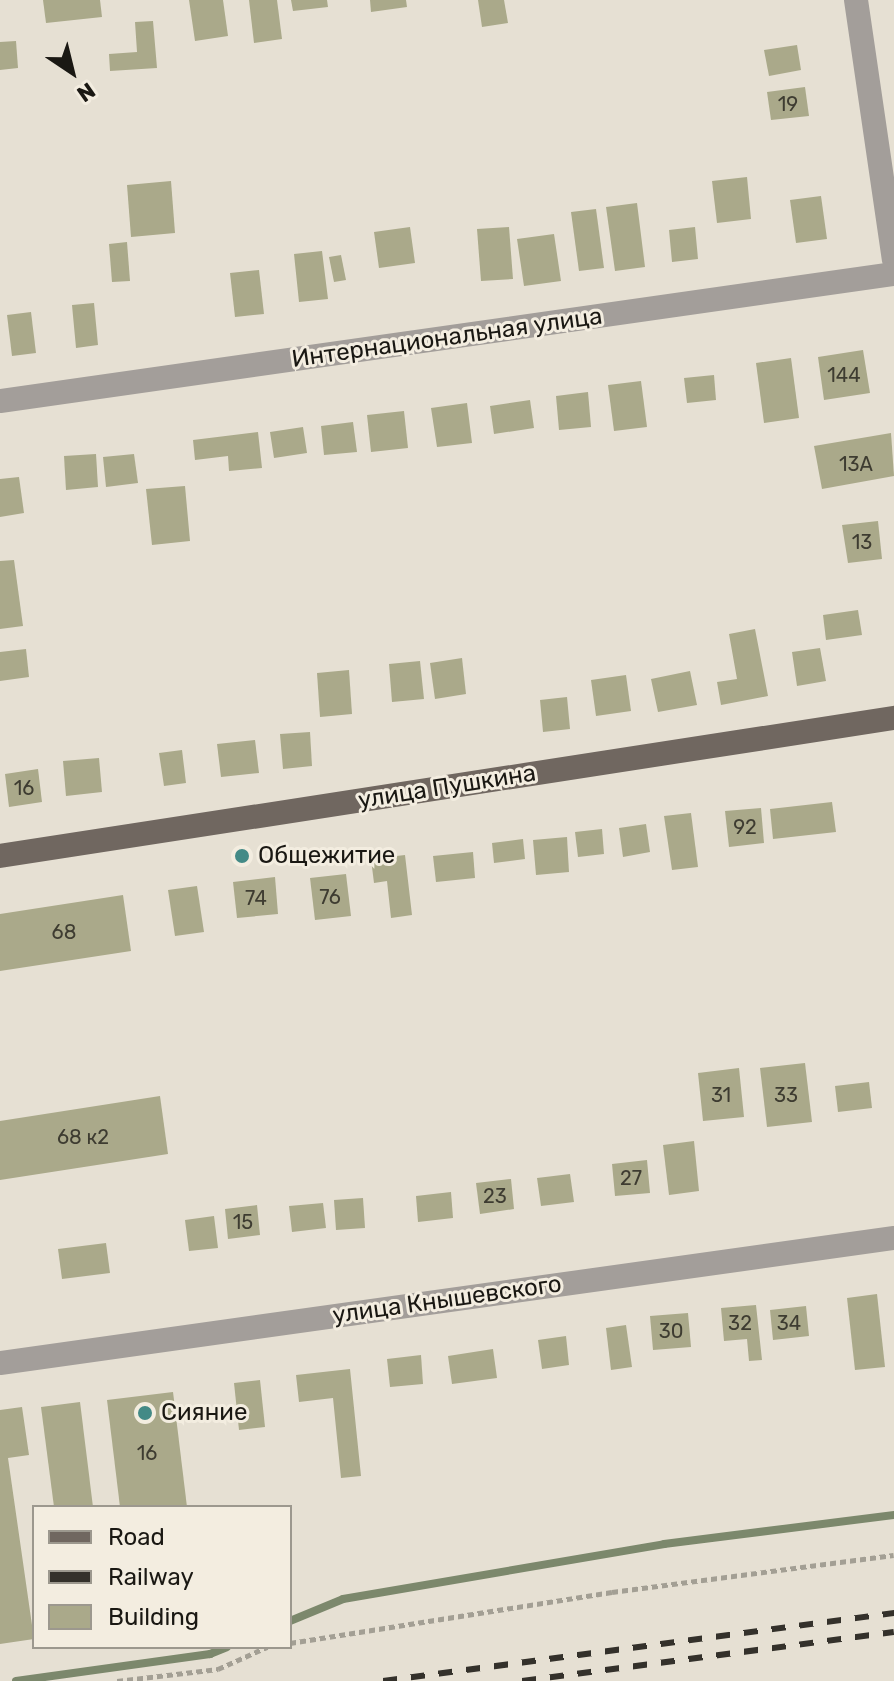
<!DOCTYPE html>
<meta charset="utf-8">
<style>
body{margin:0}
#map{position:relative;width:894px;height:1681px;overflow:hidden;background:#e6e0d3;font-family:Rubik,sans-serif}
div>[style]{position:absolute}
.stream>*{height:8px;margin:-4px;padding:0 4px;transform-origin:4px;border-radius:4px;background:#7c886c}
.building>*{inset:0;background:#aaa98a}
.path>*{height:5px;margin-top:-2.5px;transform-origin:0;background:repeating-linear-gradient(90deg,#a39f94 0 6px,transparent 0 10px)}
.minor>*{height:24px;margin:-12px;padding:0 12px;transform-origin:12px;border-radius:12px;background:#a39e9a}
.major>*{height:24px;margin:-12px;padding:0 12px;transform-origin:12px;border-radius:12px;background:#706760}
.rail>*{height:6px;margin-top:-3px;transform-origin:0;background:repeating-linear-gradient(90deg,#34312b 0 14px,transparent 0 28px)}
.dots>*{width:22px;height:22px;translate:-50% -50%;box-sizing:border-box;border:4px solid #f3ede0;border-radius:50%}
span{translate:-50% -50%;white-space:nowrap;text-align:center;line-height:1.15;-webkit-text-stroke:6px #f3ede0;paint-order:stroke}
.number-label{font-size:20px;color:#3e3c31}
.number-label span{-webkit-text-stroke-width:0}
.street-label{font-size:24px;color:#1a1813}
.poi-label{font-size:24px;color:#1a1813}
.left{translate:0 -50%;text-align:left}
.legend{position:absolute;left:32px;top:1505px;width:260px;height:144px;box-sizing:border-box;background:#f3ede0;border:2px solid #9c988e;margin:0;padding:10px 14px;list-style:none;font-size:24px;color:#1a1813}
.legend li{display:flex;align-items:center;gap:16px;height:40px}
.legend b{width:40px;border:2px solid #9c988e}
.north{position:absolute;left:32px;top:32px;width:80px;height:80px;-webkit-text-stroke:6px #f3ede0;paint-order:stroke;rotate:145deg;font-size:22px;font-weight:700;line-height:32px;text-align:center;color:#1a1813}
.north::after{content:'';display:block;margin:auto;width:28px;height:36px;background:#1a1813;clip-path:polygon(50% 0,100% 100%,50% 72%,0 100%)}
</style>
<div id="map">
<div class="stream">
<div style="left:290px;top:1621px;width:57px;rotate:-22.5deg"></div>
<div style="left:343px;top:1599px;width:326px;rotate:-9.7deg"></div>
<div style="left:664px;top:1544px;width:232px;rotate:-7.2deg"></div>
<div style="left:16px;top:1681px;width:196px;rotate:-7.9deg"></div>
<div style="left:210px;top:1654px;width:18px;rotate:-22deg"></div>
</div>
<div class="building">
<div style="clip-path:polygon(43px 0,100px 0,102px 17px,46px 23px)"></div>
<div style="clip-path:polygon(189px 0,223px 0,228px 36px,195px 41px)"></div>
<div style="clip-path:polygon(249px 0,277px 0,282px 39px,254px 43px)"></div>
<div style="clip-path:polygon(291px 0,327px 0,328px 7px,293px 11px)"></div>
<div style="clip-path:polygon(370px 0,406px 0,407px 7px,371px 12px)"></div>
<div style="clip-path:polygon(478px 0,504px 0,508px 23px,482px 27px)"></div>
<div style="clip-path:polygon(153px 21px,157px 68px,110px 71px,109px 54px,137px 52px,135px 22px)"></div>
<div style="clip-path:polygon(16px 41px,18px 68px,0 70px,0 42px)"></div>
<div style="clip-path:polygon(797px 45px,801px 70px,769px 76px,764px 50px)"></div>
<div style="clip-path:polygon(805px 87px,809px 116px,771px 120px,767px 92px)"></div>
<div style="clip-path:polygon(747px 177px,751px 219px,717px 223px,712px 181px)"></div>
<div style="clip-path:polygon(171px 181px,175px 233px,131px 237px,127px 185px)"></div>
<div style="clip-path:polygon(821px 196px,827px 239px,796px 243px,790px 200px)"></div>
<div style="clip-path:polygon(637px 203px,645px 267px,615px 271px,606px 207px)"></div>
<div style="clip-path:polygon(596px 209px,604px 268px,579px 271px,571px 212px)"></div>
<div style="clip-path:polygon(410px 227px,415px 263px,379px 268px,374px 232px)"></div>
<div style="clip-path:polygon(509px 227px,513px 279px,481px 281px,477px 229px)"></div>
<div style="clip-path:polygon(695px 227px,698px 259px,672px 262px,669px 230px)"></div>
<div style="clip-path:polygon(554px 234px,561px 281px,524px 286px,517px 239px)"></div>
<div style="clip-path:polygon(127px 242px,130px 281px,112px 282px,109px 244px)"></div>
<div style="clip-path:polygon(322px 251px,328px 299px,299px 302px,294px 254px)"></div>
<div style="clip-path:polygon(341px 255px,346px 280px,334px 282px,329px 257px)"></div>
<div style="clip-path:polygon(259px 270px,264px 314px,235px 317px,230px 273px)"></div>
<div style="clip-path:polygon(94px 303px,98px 345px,76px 348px,72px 305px)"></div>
<div style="clip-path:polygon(31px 312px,36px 353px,12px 356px,7px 315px)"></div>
<div style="clip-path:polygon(863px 350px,870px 393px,824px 400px,818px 357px)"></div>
<div style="clip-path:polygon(791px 358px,799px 418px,764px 423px,756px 363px)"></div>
<div style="clip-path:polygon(714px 375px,716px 400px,687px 403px,684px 378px)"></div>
<div style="clip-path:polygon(641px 381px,647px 427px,614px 431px,608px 385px)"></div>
<div style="clip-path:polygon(588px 392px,591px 427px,559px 430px,556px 396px)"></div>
<div style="clip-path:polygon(530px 400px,534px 428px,494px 434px,490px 406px)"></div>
<div style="clip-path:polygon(467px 403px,472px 443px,437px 447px,431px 408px)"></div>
<div style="clip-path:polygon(404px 411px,408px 448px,371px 452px,367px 415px)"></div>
<div style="clip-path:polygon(353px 422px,357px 452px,324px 455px,321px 426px)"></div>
<div style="clip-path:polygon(303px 427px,307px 453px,274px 458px,270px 432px)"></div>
<div style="clip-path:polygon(258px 432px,262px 468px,229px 471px,228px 456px,195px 460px,193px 440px)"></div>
<div style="clip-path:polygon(891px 433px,894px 476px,822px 489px,814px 446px)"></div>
<div style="clip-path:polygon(96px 454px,98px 487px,66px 490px,64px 456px)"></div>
<div style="clip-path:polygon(134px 454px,138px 483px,106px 487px,103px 457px)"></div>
<div style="clip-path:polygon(19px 477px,24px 513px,0 517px,0 479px)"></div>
<div style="clip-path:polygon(185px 486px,190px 541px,152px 545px,146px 489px)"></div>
<div style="clip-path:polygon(878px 521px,882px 559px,848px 563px,842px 525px)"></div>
<div style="clip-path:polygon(14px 560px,23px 626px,0 629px,0 561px)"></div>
<div style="clip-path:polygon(858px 610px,862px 635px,826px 640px,823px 615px)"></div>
<div style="clip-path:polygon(755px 629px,768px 696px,721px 705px,717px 682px,737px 679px,729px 634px)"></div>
<div style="clip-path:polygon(820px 648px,826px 681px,797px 686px,792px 652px)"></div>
<div style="clip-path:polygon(26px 649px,29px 677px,0 681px,0 652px)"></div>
<div style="clip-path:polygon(462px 658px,466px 694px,435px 699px,430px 663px)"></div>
<div style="clip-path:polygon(420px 661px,424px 699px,392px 702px,389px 664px)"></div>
<div style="clip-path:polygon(349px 670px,352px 714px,320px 717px,317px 673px)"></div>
<div style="clip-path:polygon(690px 671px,697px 705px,658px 712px,651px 679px)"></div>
<div style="clip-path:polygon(626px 675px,631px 711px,596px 716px,591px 680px)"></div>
<div style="clip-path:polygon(567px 697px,570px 729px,543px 732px,540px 700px)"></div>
<div style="clip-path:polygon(310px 732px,312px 766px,283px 769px,280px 734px)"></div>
<div style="clip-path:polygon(255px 740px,259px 773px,221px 777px,217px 744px)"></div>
<div style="clip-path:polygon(182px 750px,186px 783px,164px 786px,159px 753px)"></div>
<div style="clip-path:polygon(99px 758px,102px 792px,66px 796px,63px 761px)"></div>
<div style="clip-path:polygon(38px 769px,42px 802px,9px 807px,5px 774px)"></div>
<div style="clip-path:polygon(832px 802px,836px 832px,773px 839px,770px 809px)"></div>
<div style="clip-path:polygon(761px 808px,764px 843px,729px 847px,725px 811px)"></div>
<div style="clip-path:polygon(691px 813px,698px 867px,672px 870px,664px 816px)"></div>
<div style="clip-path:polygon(646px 824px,650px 852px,623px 857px,619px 828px)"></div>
<div style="clip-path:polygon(602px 829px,604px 854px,578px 857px,575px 832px)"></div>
<div style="clip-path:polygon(567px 837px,569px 872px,536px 875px,533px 840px)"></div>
<div style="clip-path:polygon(523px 839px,525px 859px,494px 863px,492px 843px)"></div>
<div style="clip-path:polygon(473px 852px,475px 878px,436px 882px,433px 856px)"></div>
<div style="clip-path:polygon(405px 855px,412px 915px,391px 918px,387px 881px,374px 883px,371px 859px)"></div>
<div style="clip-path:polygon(346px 874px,351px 916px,315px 920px,310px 878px)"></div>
<div style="clip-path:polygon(275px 877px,278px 914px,237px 918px,233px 882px)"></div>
<div style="clip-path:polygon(197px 886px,204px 932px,175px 936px,168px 890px)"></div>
<div style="clip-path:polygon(123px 895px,131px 951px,0 971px,0 914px)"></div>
<div style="clip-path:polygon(805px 1063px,812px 1122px,767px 1127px,760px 1068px)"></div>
<div style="clip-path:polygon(739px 1068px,744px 1117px,703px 1121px,698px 1073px)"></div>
<div style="clip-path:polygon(869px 1082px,872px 1108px,838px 1112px,835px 1086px)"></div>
<div style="clip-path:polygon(160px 1096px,168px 1154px,0 1180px,0 1121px)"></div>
<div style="clip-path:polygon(694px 1141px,699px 1191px,669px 1195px,663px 1145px)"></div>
<div style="clip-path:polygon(647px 1160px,650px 1193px,615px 1196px,612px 1164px)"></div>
<div style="clip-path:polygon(570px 1174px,574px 1202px,541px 1206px,537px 1178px)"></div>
<div style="clip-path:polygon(511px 1179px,514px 1209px,480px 1214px,476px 1183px)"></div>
<div style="clip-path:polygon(451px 1192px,453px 1218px,418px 1222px,416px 1196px)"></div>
<div style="clip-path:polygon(363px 1198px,365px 1228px,336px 1230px,334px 1200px)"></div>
<div style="clip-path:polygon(323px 1203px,326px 1228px,292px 1232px,289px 1206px)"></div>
<div style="clip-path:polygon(257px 1205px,260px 1235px,228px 1239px,225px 1209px)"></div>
<div style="clip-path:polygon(214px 1216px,218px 1248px,189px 1251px,185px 1220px)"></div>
<div style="clip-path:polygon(106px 1243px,110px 1273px,62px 1279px,58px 1249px)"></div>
<div style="clip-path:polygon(877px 1294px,885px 1367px,855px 1370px,847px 1298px)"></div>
<div style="clip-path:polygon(756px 1305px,762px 1360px,749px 1361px,747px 1339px,724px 1341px,721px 1308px)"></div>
<div style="clip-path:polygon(806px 1306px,809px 1336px,773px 1340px,770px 1310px)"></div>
<div style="clip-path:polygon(688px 1313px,691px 1347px,653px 1350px,650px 1316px)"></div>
<div style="clip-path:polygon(626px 1325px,632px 1367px,611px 1370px,606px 1328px)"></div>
<div style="clip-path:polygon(566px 1336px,569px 1365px,542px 1369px,538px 1340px)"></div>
<div style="clip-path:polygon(493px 1349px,497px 1378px,452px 1384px,448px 1356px)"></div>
<div style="clip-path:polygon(421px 1355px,423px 1384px,390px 1387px,387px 1359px)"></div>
<div style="clip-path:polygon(350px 1369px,361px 1476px,341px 1478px,333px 1398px,299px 1402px,296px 1375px)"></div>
<div style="clip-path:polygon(260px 1380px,265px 1427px,239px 1430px,234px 1383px)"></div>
<div style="clip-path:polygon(173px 1392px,187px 1507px,120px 1507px,107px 1400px)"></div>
<div style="clip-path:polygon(80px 1402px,93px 1507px,54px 1507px,41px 1407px)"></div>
<div style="clip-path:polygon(22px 1407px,29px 1455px,8px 1458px,34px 1639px,0 1644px,0 1410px)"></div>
</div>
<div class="path">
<div style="left:290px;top:1643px;width:326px;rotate:-9deg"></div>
<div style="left:612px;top:1592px;width:284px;rotate:-7.5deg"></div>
<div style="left:117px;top:1681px;width:102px;rotate:-6.8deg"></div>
<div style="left:218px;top:1669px;width:54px;rotate:-24.2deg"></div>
</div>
<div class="minor">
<div style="left:856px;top:0;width:262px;rotate:81.7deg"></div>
<div style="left:0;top:401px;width:903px;rotate:-8.09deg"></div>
<div style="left:0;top:1363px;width:903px;rotate:-7.96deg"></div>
</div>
<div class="major">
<div style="left:0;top:856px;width:905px;rotate:-8.78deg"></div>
</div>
<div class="rail">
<div style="left:383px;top:1681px;width:516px;rotate:-7.58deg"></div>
<div style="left:522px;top:1681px;width:375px;rotate:-7.5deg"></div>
</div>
<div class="dots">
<div style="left:242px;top:856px;background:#438a86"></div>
<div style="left:145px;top:1413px;background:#438a86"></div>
</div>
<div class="number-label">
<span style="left:788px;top:104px">19</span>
<span style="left:844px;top:375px">144</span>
<span style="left:856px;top:464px">13А</span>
<span style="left:862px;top:542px">13</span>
<span style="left:24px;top:788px">16</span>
<span style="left:745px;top:827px">92</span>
<span style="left:330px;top:897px">76</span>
<span style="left:256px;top:898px">74</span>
<span style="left:64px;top:932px">68</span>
<span style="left:721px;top:1095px">31</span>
<span style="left:786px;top:1095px">33</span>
<span style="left:83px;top:1137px">68 к2</span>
<span style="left:631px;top:1178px">27</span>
<span style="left:495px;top:1196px">23</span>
<span style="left:243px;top:1222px">15</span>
<span style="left:740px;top:1323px">32</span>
<span style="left:789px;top:1323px">34</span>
<span style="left:671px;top:1331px">30</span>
<span style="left:147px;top:1453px">16</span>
</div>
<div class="street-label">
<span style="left:447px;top:338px;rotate:-8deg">Интернациональная улица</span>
<span style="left:447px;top:787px;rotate:-9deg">улица Пушкина</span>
<span style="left:447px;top:1300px;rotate:-8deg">улица Кнышевского</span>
</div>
<div class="poi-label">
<span class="left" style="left:258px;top:856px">Общежитие</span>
<span class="left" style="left:161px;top:1413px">Сияние</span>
</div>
<ul class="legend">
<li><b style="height:10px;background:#706760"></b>Road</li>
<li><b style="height:10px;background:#34312b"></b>Railway</li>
<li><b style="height:22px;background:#aaa98a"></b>Building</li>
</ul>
<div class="north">N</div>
</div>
